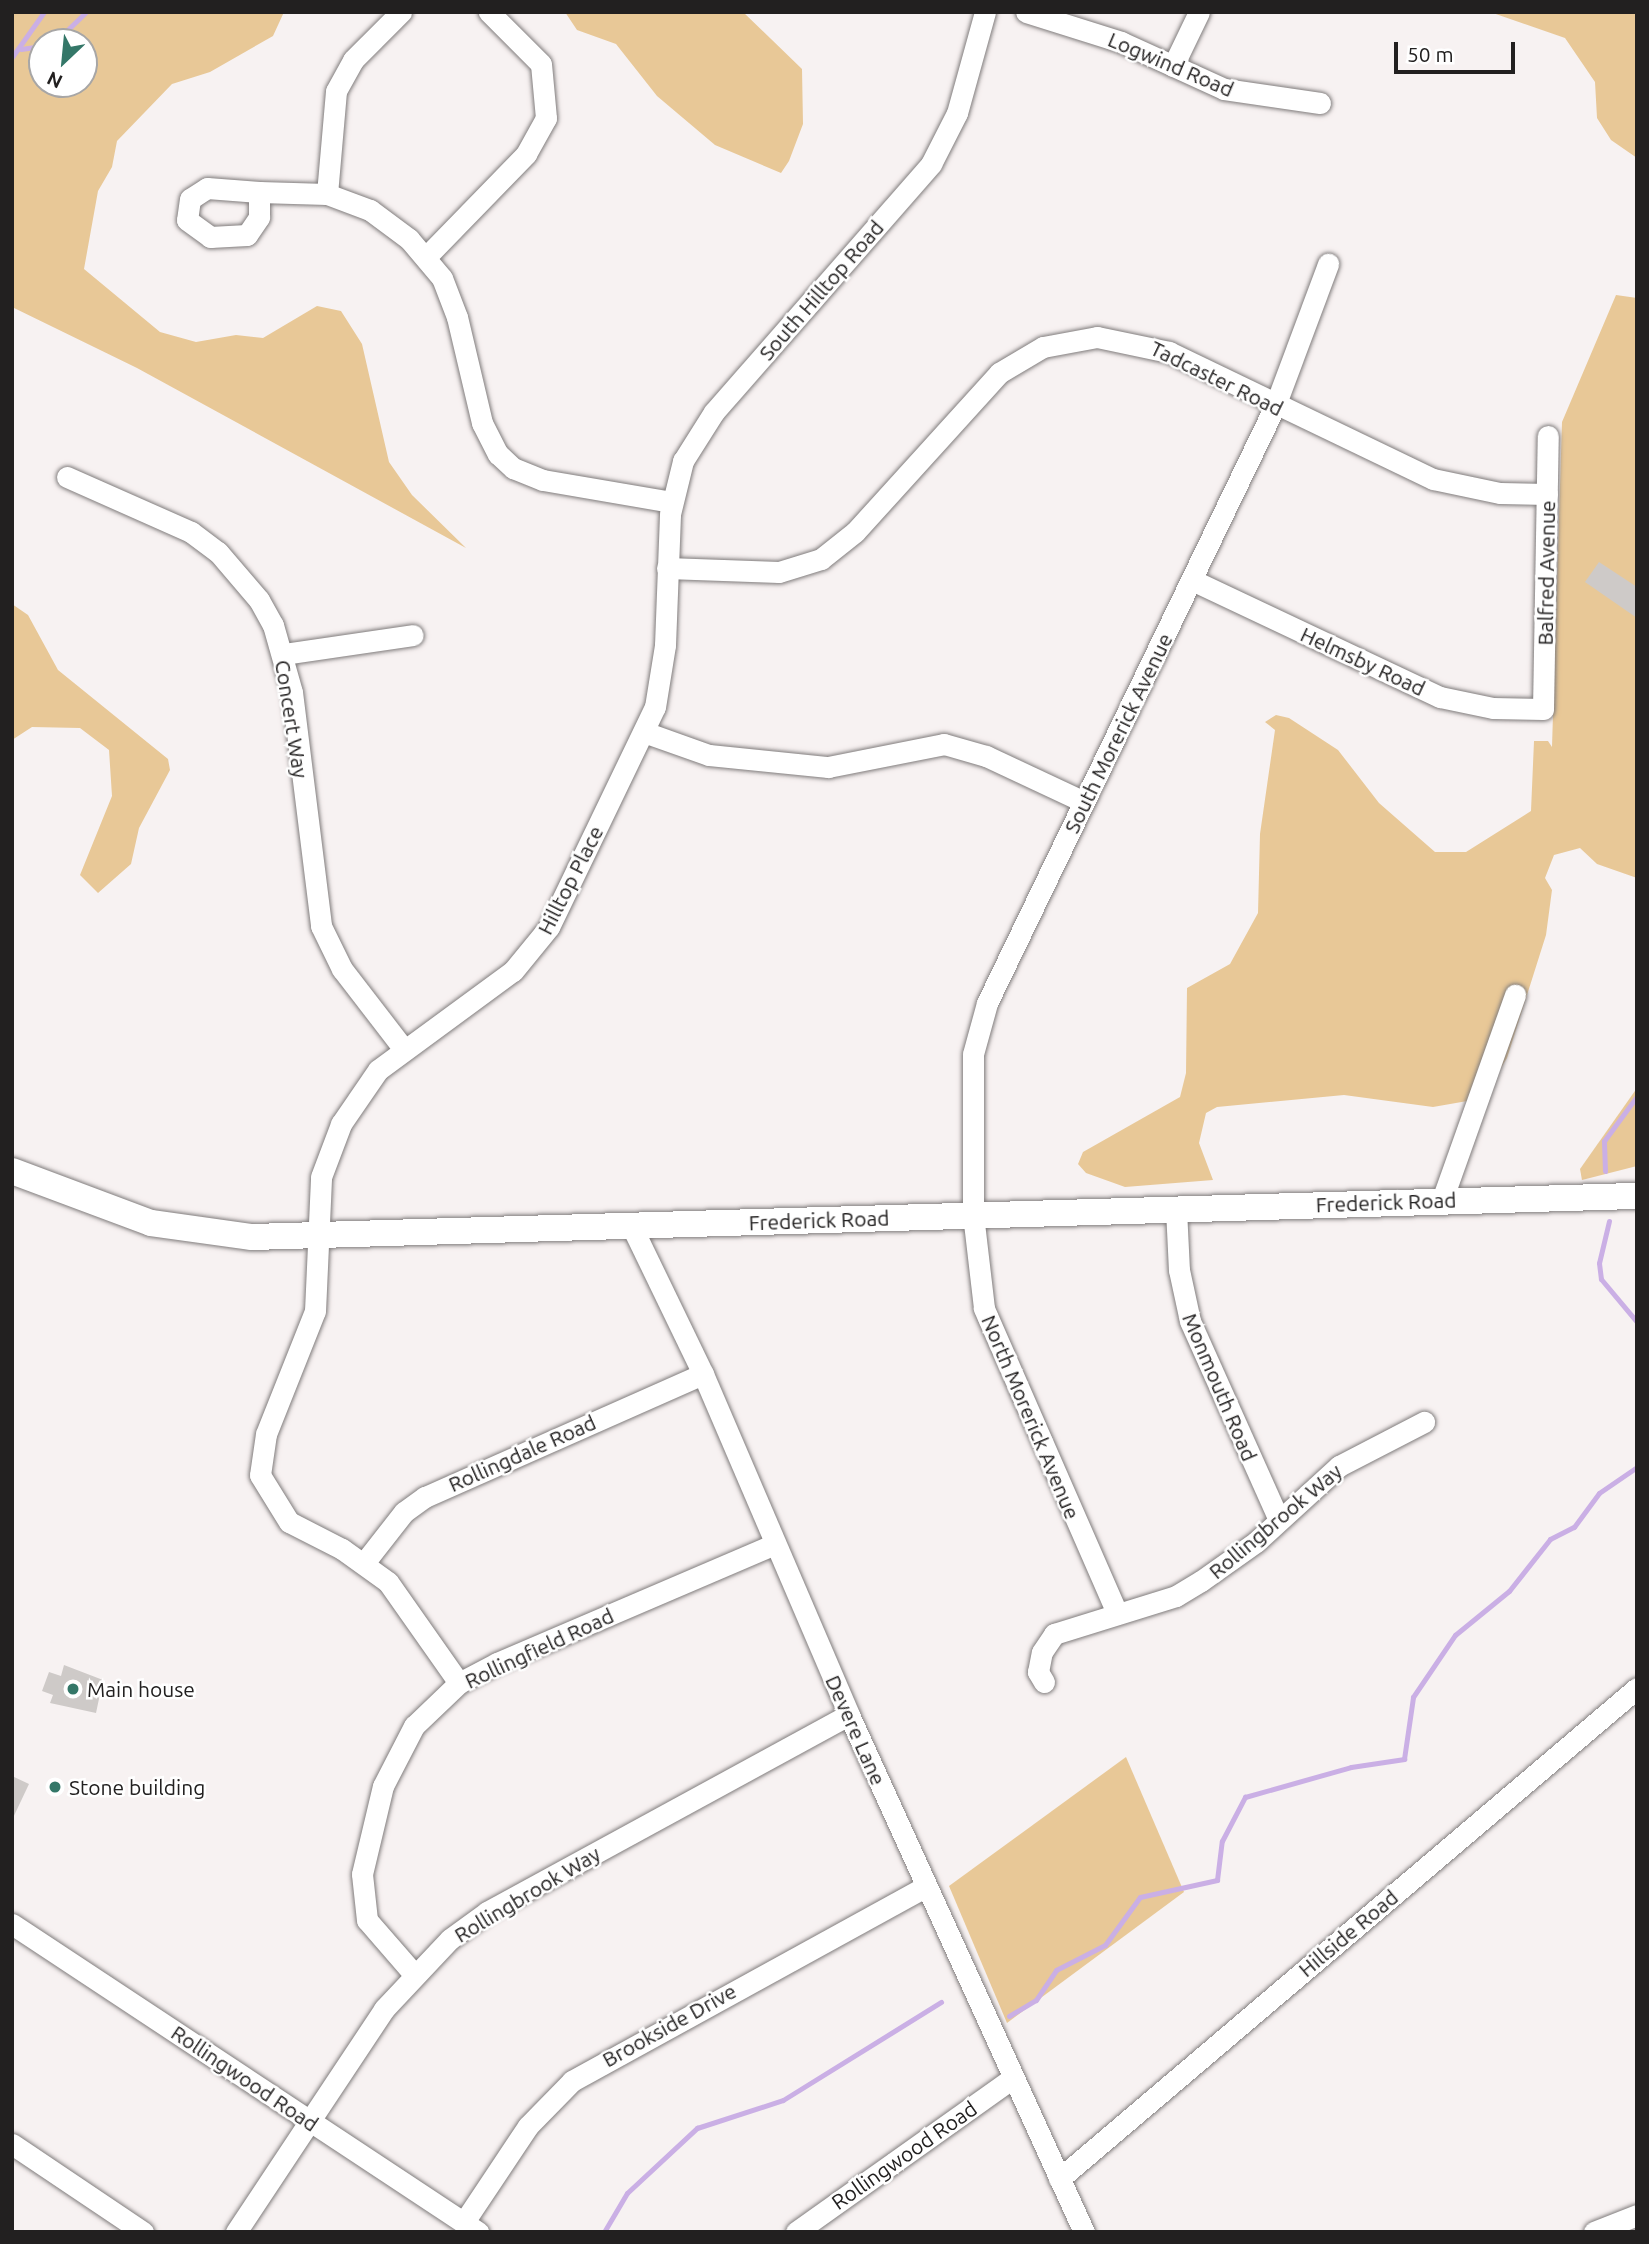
<!DOCTYPE html>
<style>
body{margin:0}
#map{position:relative;width:1649px;height:2244px;overflow:hidden;background:#f7f2f2;font-family:Ubuntu,sans-serif}
div>[style]{position:absolute}
.green>*{inset:0;background:#e8c897}
.stream>*{height:5px;margin:-2.5px;padding:0 2.5px;transform-origin:2.5px;border-radius:2.5px;background:#caafe5}
.building>*{inset:0;background:#cecac8}
.roads{filter:drop-shadow(0 0 2px #807c7c) drop-shadow(0 0 2px #807c7c)}
.minor>*{height:21px;margin:-10.5px;padding:0 10.5px;transform-origin:10.5px;border-radius:10.5px;background:#fff}
.major>*{height:26px;margin:-13px;padding:0 13px;transform-origin:13px;border-radius:13px;background:#fff}
.dots>*{width:19px;height:19px;translate:-50% -50%;box-sizing:border-box;border:4px solid #fff;border-radius:50%}
span{translate:-50% -50%;white-space:nowrap;text-align:center;line-height:1.15;-webkit-text-stroke:5px #fff;paint-order:stroke}
.street-label{font-size:21px;color:#222020}
.poi-label{font-size:21px;color:#222020}
.left{translate:0 -50%;text-align:left}
.frame{position:absolute;inset:0;border:14px solid #222020;pointer-events:none}
.north{position:absolute;left:28px;top:28px;width:70px;height:70px;box-sizing:border-box;background:#fff;border:2px solid #a7a6a6;border-radius:50%;rotate:206deg;font-size:19px;font-weight:700;line-height:28px;text-align:center;color:#222020}
.north::after{content:'';display:block;margin:auto;width:24px;height:32px;background:#347768;clip-path:polygon(50% 0,100% 100%,50% 72%,0 100%)}
.scale{position:absolute;left:1394px;top:42px;width:121px;height:32px;box-sizing:border-box;border:4px solid #222020;border-top:0;padding-left:9px;font-size:21px;line-height:24px;white-space:nowrap;color:#222020;-webkit-text-stroke:5px #fff;paint-order:stroke}
</style>
<div id="map">
<div class="green">
<div style="clip-path:polygon(evenodd,12px 12px,284px 12px,273px 36px,210px 72px,172px 84px,117px 141px,112px 167px,98px 191px,84px 269px,160px 332px,196px 342px,236px 335px,263px 338px,317px 306px,341px 311px,362px 344px,389px 462px,412px 495px,466px 548px,137px 368px,12px 307px,12px 12px,42px 42px,84px 42px,84px 84px,42px 84px,42px 42px)"></div>
<div style="clip-path:polygon(565px 12px,743px 12px,802px 69px,803px 124px,789px 161px,781px 173px,715px 145px,657px 96px,616px 44px,577px 30px)"></div>
<div style="clip-path:polygon(1490px 12px,1637px 12px,1637px 158px,1611px 140px,1597px 118px,1595px 82px,1565px 38px)"></div>
<div style="clip-path:polygon(1616px 295px,1637px 298px,1637px 878px,1597px 864px,1580px 848px,1554px 855px,1545px 878px,1552px 890px,1546px 935px,1507px 1058px,1485px 1094px,1473px 1100px,1433px 1107px,1344px 1095px,1217px 1107px,1206px 1113px,1199px 1143px,1213px 1180px,1125px 1187px,1086px 1173px,1078px 1164px,1083px 1152px,1180px 1097px,1186px 1073px,1187px 988px,1230px 964px,1258px 913px,1260px 834px,1275px 730px,1265px 722px,1276px 715px,1289px 718px,1338px 750px,1379px 803px,1435px 852px,1466px 852px,1531px 811px,1534px 741px,1548px 741px,1552px 747px,1562px 422px)"></div>
<div style="clip-path:polygon(12px 604px,28px 615px,58px 670px,168px 759px,170px 770px,139px 828px,131px 864px,98px 893px,80px 875px,112px 796px,109px 750px,80px 728px,32px 727px,12px 740px)"></div>
<div style="clip-path:polygon(1637px 1088px,1637px 1166px,1582px 1180px,1580px 1169px)"></div>
<div style="clip-path:polygon(1126px 1757px,1184px 1892px,1007px 2023px,949px 1886px)"></div>
</div>
<div class="stream">
<div style="left:55px;top:42px;width:43px;rotate:-44.1deg"></div>
<div style="left:21px;top:49px;width:21px;rotate:-8deg"></div>
<div style="left:12px;top:57px;width:55px;rotate:-54.6deg"></div>
<div style="left:1605px;top:1171px;width:30px;rotate:-92deg"></div>
<div style="left:1604px;top:1141px;width:56px;rotate:-53.7deg"></div>
<div style="left:1609px;top:1221px;width:43px;rotate:103.4deg"></div>
<div style="left:1599px;top:1263px;width:16px;rotate:83deg"></div>
<div style="left:1601px;top:1279px;width:56px;rotate:50.1deg"></div>
<div style="left:1009px;top:2016px;width:31px;rotate:-31deg"></div>
<div style="left:1036px;top:2000px;width:36px;rotate:-56deg"></div>
<div style="left:1056px;top:1970px;width:55px;rotate:-27deg"></div>
<div style="left:1105px;top:1945px;width:59px;rotate:-53.9deg"></div>
<div style="left:1140px;top:1897px;width:79px;rotate:-12.4deg"></div>
<div style="left:1217px;top:1880px;width:39px;rotate:-83deg"></div>
<div style="left:1222px;top:1841px;width:50px;rotate:-62.4deg"></div>
<div style="left:1245px;top:1797px;width:110px;rotate:-15.8deg"></div>
<div style="left:1351px;top:1767px;width:54px;rotate:-8.6deg"></div>
<div style="left:1404px;top:1759px;width:63px;rotate:-81.7deg"></div>
<div style="left:1413px;top:1697px;width:75px;rotate:-55.9deg"></div>
<div style="left:1455px;top:1635px;width:70px;rotate:-39.2deg"></div>
<div style="left:1509px;top:1591px;width:66px;rotate:-51.7deg"></div>
<div style="left:1550px;top:1539px;width:27px;rotate:-27deg"></div>
<div style="left:1574px;top:1527px;width:42px;rotate:-53.7deg"></div>
<div style="left:1599px;top:1493px;width:46px;rotate:-34.4deg"></div>
<div style="left:604px;top:2232px;width:45px;rotate:-59.5deg"></div>
<div style="left:627px;top:2193px;width:96px;rotate:-42.9deg"></div>
<div style="left:697px;top:2128px;width:90px;rotate:-18deg"></div>
<div style="left:783px;top:2100px;width:186px;rotate:-31.8deg"></div>
</div>
<div class="building">
<div style="clip-path:polygon(1599px 562px,1637px 587px,1637px 618px,1585px 582px)"></div>
<div style="clip-path:polygon(64px 1665px,103px 1680px,96px 1713px,50px 1703px,53px 1695px,42px 1691px,49px 1672px,61px 1676px)"></div>
<div style="clip-path:polygon(12px 1776px,29px 1784px,12px 1820px)"></div>
</div>
<div class="roads">
<div class="minor">
<div style="left:1026px;top:12px;width:100px;rotate:17.5deg"></div>
<div style="left:1121px;top:42px;width:113px;rotate:24.5deg"></div>
<div style="left:1224px;top:89px;width:97px;rotate:8.3deg"></div>
<div style="left:1173px;top:66px;width:60px;rotate:-64.3deg"></div>
<div style="left:259px;top:192px;width:52px;rotate:-175.6deg"></div>
<div style="left:207px;top:188px;width:20px;rotate:147deg"></div>
<div style="left:190px;top:199px;width:21px;rotate:98deg"></div>
<div style="left:187px;top:220px;width:29px;rotate:36deg"></div>
<div style="left:210px;top:237px;width:37px;rotate:-3deg"></div>
<div style="left:247px;top:235px;width:22px;rotate:-56deg"></div>
<div style="left:259px;top:217px;width:25px;rotate:-90deg"></div>
<div style="left:259px;top:192px;width:68px;rotate:1.7deg"></div>
<div style="left:327px;top:194px;width:46px;rotate:20.4deg"></div>
<div style="left:370px;top:210px;width:49px;rotate:36.6deg"></div>
<div style="left:409px;top:239px;width:51px;rotate:49.8deg"></div>
<div style="left:442px;top:278px;width:42px;rotate:69deg"></div>
<div style="left:457px;top:317px;width:109px;rotate:76.7deg"></div>
<div style="left:482px;top:423px;width:35px;rotate:63deg"></div>
<div style="left:498px;top:454px;width:21px;rotate:43deg"></div>
<div style="left:513px;top:468px;width:32px;rotate:22deg"></div>
<div style="left:543px;top:480px;width:131px;rotate:9.7deg"></div>
<div style="left:327px;top:194px;width:103px;rotate:-85deg"></div>
<div style="left:336px;top:91px;width:35px;rotate:-61deg"></div>
<div style="left:353px;top:60px;width:68px;rotate:-45deg"></div>
<div style="left:426px;top:257px;width:144px;rotate:-45.8deg"></div>
<div style="left:526px;top:154px;width:41px;rotate:-60.9deg"></div>
<div style="left:546px;top:118px;width:54px;rotate:-95.3deg"></div>
<div style="left:541px;top:64px;width:74px;rotate:-135deg"></div>
<div style="left:67px;top:477px;width:136px;rotate:23.9deg"></div>
<div style="left:191px;top:532px;width:34px;rotate:37deg"></div>
<div style="left:218px;top:552px;width:63px;rotate:49.5deg"></div>
<div style="left:259px;top:600px;width:29px;rotate:61deg"></div>
<div style="left:273px;top:625px;width:70px;rotate:74.2deg"></div>
<div style="left:292px;top:692px;width:236px;rotate:82.9deg"></div>
<div style="left:321px;top:926px;width:48px;rotate:64deg"></div>
<div style="left:342px;top:969px;width:98px;rotate:52.4deg"></div>
<div style="left:667px;top:568px;width:112px;rotate:2deg"></div>
<div style="left:779px;top:572px;width:44px;rotate:-17.2deg"></div>
<div style="left:821px;top:559px;width:43px;rotate:-38.5deg"></div>
<div style="left:855px;top:532px;width:215px;rotate:-47.8deg"></div>
<div style="left:999px;top:373px;width:51px;rotate:-30.6deg"></div>
<div style="left:1043px;top:347px;width:55px;rotate:-10.5deg"></div>
<div style="left:1097px;top:337px;width:74px;rotate:11.8deg"></div>
<div style="left:1169px;top:352px;width:293px;rotate:25.7deg"></div>
<div style="left:1433px;top:479px;width:68px;rotate:11.8deg"></div>
<div style="left:1500px;top:493px;width:47px;rotate:1.2deg"></div>
<div style="left:1192px;top:580px;width:274px;rotate:25.3deg"></div>
<div style="left:1440px;top:697px;width:54px;rotate:11.7deg"></div>
<div style="left:1493px;top:708px;width:50px;rotate:1.1deg"></div>
<div style="left:1543px;top:709px;width:273px;rotate:-89deg"></div>
<div style="left:283px;top:654px;width:131px;rotate:-8.3deg"></div>
<div style="left:644px;top:732px;width:69px;rotate:19.5deg"></div>
<div style="left:709px;top:755px;width:120px;rotate:5.8deg"></div>
<div style="left:828px;top:767px;width:118px;rotate:-11.2deg"></div>
<div style="left:944px;top:744px;width:44px;rotate:15.9deg"></div>
<div style="left:986px;top:756px;width:108px;rotate:25.1deg"></div>
<div style="left:1442px;top:1200px;width:218px;rotate:-70.4deg"></div>
<div style="left:1176px;top:1209px;width:61px;rotate:87.2deg"></div>
<div style="left:1179px;top:1270px;width:52px;rotate:77.8deg"></div>
<div style="left:1190px;top:1321px;width:216px;rotate:65.9deg"></div>
<div style="left:632px;top:1227px;width:163px;rotate:64.2deg"></div>
<div style="left:703px;top:1374px;width:371px;rotate:66.8deg"></div>
<div style="left:849px;top:1715px;width:568px;rotate:65.56deg"></div>
<div style="left:364px;top:1563px;width:65px;rotate:-51.9deg"></div>
<div style="left:404px;top:1512px;width:26px;rotate:-36deg"></div>
<div style="left:425px;top:1497px;width:304px;rotate:-23.9deg"></div>
<div style="left:1117px;top:1613px;width:333px;rotate:-113.6deg"></div>
<div style="left:984px;top:1308px;width:94px;rotate:-96.7deg"></div>
<div style="left:973px;top:1215px;width:161px;rotate:-90deg"></div>
<div style="left:973px;top:1054px;width:53px;rotate:-74.6deg"></div>
<div style="left:987px;top:1003px;width:663px;rotate:-64.25deg"></div>
<div style="left:1275px;top:406px;width:152px;rotate:-69.5deg"></div>
<div style="left:1044px;top:1682px;width:12px;rotate:-121deg"></div>
<div style="left:1038px;top:1672px;width:20px;rotate:-79deg"></div>
<div style="left:1042px;top:1652px;width:22px;rotate:-56deg"></div>
<div style="left:1054px;top:1634px;width:128px;rotate:-17.3deg"></div>
<div style="left:1176px;top:1596px;width:29px;rotate:-31deg"></div>
<div style="left:1201px;top:1581px;width:67px;rotate:-35.3deg"></div>
<div style="left:1256px;top:1542px;width:113px;rotate:-42.5deg"></div>
<div style="left:1339px;top:1466px;width:96px;rotate:-27.4deg"></div>
<div style="left:459px;top:1683px;width:123px;rotate:-125.1deg"></div>
<div style="left:388px;top:1582px;width:57px;rotate:-144.3deg"></div>
<div style="left:342px;top:1549px;width:59px;rotate:-153deg"></div>
<div style="left:289px;top:1522px;width:55px;rotate:-121.7deg"></div>
<div style="left:260px;top:1475px;width:41px;rotate:-81.7deg"></div>
<div style="left:266px;top:1434px;width:132px;rotate:-68.3deg"></div>
<div style="left:315px;top:1311px;width:134px;rotate:-87.4deg"></div>
<div style="left:321px;top:1177px;width:57px;rotate:-69.3deg"></div>
<div style="left:341px;top:1124px;width:65px;rotate:-55.6deg"></div>
<div style="left:378px;top:1070px;width:167px;rotate:-36.3deg"></div>
<div style="left:513px;top:971px;width:57px;rotate:-50.7deg"></div>
<div style="left:549px;top:927px;width:244px;rotate:-64.3deg"></div>
<div style="left:655px;top:707px;width:63px;rotate:-80.8deg"></div>
<div style="left:665px;top:645px;width:131px;rotate:-87.8deg"></div>
<div style="left:670px;top:514px;width:55px;rotate:-76.2deg"></div>
<div style="left:683px;top:461px;width:58px;rotate:-57.7deg"></div>
<div style="left:714px;top:412px;width:330px;rotate:-48.8deg"></div>
<div style="left:931px;top:164px;width:57px;rotate:-63deg"></div>
<div style="left:957px;top:113px;width:105px;rotate:-74.5deg"></div>
<div style="left:12px;top:1924px;width:559px;rotate:33.46deg"></div>
<div style="left:413px;top:1973px;width:70px;rotate:-131deg"></div>
<div style="left:367px;top:1920px;width:46px;rotate:-96.2deg"></div>
<div style="left:362px;top:1874px;width:90px;rotate:-76.6deg"></div>
<div style="left:383px;top:1786px;width:68px;rotate:-62.7deg"></div>
<div style="left:414px;top:1726px;width:62px;rotate:-43.7deg"></div>
<div style="left:459px;top:1683px;width:43px;rotate:-27.8deg"></div>
<div style="left:497px;top:1663px;width:301px;rotate:-23.2deg"></div>
<div style="left:12px;top:2144px;width:158px;rotate:33.9deg"></div>
<div style="left:1059px;top:2179px;width:758px;rotate:-40.35deg"></div>
<div style="left:464px;top:2222px;width:115px;rotate:-56.3deg"></div>
<div style="left:528px;top:2126px;width:63px;rotate:-45.6deg"></div>
<div style="left:572px;top:2081px;width:403px;rotate:-28.8deg"></div>
<div style="left:236px;top:2232px;width:268px;rotate:-56.4deg"></div>
<div style="left:384px;top:2009px;width:96px;rotate:-46.7deg"></div>
<div style="left:450px;top:1939px;width:46px;rotate:-36.1deg"></div>
<div style="left:487px;top:1912px;width:412px;rotate:-28.6deg"></div>
<div style="left:796px;top:2232px;width:264px;rotate:-35.4deg"></div>
<div style="left:1594px;top:2232px;width:46px;rotate:-21.6deg"></div>
</div>
<div class="major">
<div style="left:12px;top:1171px;width:148px;rotate:20.5deg"></div>
<div style="left:151px;top:1223px;width:102px;rotate:7.9deg"></div>
<div style="left:252px;top:1237px;width:1386px;rotate:-1.7deg"></div>
</div>
</div>
<div class="dots">
<div style="left:73px;top:1689px;background:#347768"></div>
<div style="left:55px;top:1787px;background:#347768"></div>
</div>
<div class="street-label">
<span style="left:1171px;top:64px;rotate:23deg">Logwind Road</span>
<span style="left:821px;top:290px;rotate:-49deg">South Hilltop Road</span>
<span style="left:1217px;top:378px;rotate:26deg">Tadcaster Road</span>
<span style="left:1546px;top:573px;rotate:-89deg">Balfred Avenue</span>
<span style="left:1363px;top:661px;rotate:25deg">Helmsby Road</span>
<span style="left:292px;top:719px;rotate:81deg">Concert Way</span>
<span style="left:1118px;top:733px;rotate:-64deg">South Morerick Avenue</span>
<span style="left:570px;top:880px;rotate:-63deg">Hilltop Place</span>
<span style="left:1386px;top:1202px;rotate:-2deg">Frederick Road</span>
<span style="left:819px;top:1220px;rotate:-2deg">Frederick Road</span>
<span style="left:1220px;top:1387px;rotate:67deg">Monmouth Road</span>
<span style="left:1031px;top:1417px;rotate:67deg">North Morerick Avenue</span>
<span style="left:522px;top:1453px;rotate:-24deg">Rollingdale Road</span>
<span style="left:1275px;top:1521px;rotate:-40deg">Rollingbrook Way</span>
<span style="left:539px;top:1648px;rotate:-25deg">Rollingfield Road</span>
<span style="left:856px;top:1730px;rotate:66deg">Devere Lane</span>
<span style="left:527px;top:1894px;rotate:-31deg">Rollingbrook Way</span>
<span style="left:1348px;top:1933px;rotate:-40deg">Hillside Road</span>
<span style="left:669px;top:2025px;rotate:-29deg">Brookside Drive</span>
<span style="left:245px;top:2078px;rotate:34deg">Rollingwood Road</span>
<span style="left:904px;top:2155px;rotate:-35deg">Rollingwood Road</span>
</div>
<div class="poi-label">
<span class="left" style="left:87px;top:1689px">Main house</span>
<span class="left" style="left:69px;top:1787px">Stone building</span>
</div>
<div class="frame"></div>
<div class="north">N</div>
<div class="scale">50 m</div>
</div>
